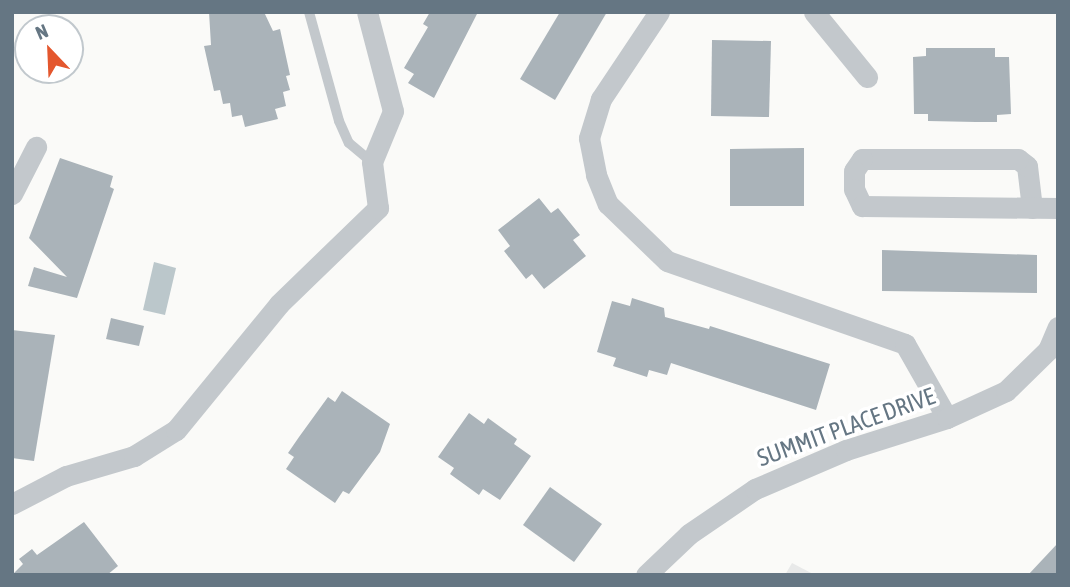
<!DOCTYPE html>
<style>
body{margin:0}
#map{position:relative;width:1070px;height:587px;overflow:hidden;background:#fafaf8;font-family:"Asap Condensed",sans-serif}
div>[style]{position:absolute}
.built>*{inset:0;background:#e8e9e9}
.water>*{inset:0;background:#bbc7cb}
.building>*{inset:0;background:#aab3b9}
.lane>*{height:10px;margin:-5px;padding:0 5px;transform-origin:5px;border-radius:5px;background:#c3c8cc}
.street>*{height:21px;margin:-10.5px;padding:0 10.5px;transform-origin:10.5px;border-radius:10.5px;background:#c3c8cc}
span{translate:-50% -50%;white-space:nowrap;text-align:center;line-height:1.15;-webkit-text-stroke:7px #fff;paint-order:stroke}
.street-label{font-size:24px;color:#657683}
.frame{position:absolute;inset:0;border:14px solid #657683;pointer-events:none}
.north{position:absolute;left:14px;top:14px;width:70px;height:70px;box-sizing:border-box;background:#fff;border:2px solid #c1c8cd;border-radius:50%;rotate:337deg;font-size:19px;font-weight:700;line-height:28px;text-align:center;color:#657683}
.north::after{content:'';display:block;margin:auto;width:24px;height:32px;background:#e4572e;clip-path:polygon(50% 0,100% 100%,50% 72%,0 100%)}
</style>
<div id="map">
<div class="built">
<div style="clip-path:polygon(792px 563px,815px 575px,785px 575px)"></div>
</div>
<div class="water">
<div style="clip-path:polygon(154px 262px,176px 268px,165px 315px,143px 310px)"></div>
</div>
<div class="building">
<div style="clip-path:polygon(209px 12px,264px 12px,273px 31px,280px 29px,290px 75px,286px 76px,290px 90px,283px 92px,286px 106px,275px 109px,278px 119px,245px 127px,242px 115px,232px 117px,230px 103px,223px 104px,220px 90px,214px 91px,204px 46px,211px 45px)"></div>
<div style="clip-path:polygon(430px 12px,478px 12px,434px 98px,408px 83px,414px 74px,404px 68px,428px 27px,423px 24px)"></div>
<div style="clip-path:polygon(560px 12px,607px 12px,555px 100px,520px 79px)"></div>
<div style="clip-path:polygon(712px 40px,771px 41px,769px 117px,711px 116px)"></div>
<div style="clip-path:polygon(926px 48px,995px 48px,995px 57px,1009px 57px,1011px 114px,997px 115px,997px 122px,976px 122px,928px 121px,928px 114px,914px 114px,913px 57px,926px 56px)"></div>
<div style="clip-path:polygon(804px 148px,804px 206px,730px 206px,730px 149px)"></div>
<div style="clip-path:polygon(60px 158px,113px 176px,110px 187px,114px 189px,77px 298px,28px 286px,34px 267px,67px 277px,29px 238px)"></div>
<div style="clip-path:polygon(539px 198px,551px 213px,558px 208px,580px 235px,573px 240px,586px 256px,544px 289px,532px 274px,526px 279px,504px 251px,510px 246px,498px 230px)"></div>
<div style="clip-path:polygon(882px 250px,1037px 255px,1037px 293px,882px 291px)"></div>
<div style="clip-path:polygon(632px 298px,664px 308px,665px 317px,709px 329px,710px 326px,830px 364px,816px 410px,671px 363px,667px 375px,649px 370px,647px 377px,613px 366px,616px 358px,597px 352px,612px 301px,630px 306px)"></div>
<div style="clip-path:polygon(111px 318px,144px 326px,139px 346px,106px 339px)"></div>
<div style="clip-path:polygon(12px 330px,55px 335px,34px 461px,12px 458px)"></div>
<div style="clip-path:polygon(342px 391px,390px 424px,380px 452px,349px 494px,343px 491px,335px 503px,286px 469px,294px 457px,288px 453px,299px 437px,328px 397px,335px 402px)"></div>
<div style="clip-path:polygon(469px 413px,484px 424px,488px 418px,517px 439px,514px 444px,531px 456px,500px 500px,483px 489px,479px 495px,450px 474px,454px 468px,438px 457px)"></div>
<div style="clip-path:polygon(550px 487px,602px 524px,574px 562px,523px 525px)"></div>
<div style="clip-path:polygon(84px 522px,118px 566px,107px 575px,12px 575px,23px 564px,19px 559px,32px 549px,37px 555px)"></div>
<div style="clip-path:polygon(1058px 543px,1058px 575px,1028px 575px)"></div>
</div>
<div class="lane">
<div style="left:309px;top:12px;width:113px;rotate:74.6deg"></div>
<div style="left:339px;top:121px;width:24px;rotate:66deg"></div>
<div style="left:349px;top:143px;width:30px;rotate:40deg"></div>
</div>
<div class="street">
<div style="left:659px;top:12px;width:105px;rotate:123.7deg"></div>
<div style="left:601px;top:99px;width:41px;rotate:107.1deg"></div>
<div style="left:589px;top:138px;width:38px;rotate:79deg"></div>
<div style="left:596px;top:175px;width:31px;rotate:68deg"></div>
<div style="left:608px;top:204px;width:82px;rotate:44deg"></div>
<div style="left:667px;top:261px;width:252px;rotate:19.2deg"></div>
<div style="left:905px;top:344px;width:85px;rotate:60.4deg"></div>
<div style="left:814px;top:12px;width:84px;rotate:50.8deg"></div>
<div style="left:12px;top:194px;width:53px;rotate:-62.9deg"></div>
<div style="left:1032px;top:208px;width:42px;rotate:-96.8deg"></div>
<div style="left:1027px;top:166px;width:11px;rotate:-142deg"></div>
<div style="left:1018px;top:159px;width:156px;rotate:180deg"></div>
<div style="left:862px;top:159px;width:14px;rotate:124deg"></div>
<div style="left:854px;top:171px;width:18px;rotate:90deg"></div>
<div style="left:854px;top:189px;width:19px;rotate:65deg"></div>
<div style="left:862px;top:206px;width:196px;rotate:0.6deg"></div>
<div style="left:12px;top:504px;width:61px;rotate:-27.4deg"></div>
<div style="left:66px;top:476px;width:71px;rotate:-16.4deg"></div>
<div style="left:134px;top:456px;width:49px;rotate:-31.8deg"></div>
<div style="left:176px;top:430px;width:163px;rotate:-50.7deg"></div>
<div style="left:279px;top:304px;width:138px;rotate:-44.1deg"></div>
<div style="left:378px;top:208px;width:46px;rotate:-97.4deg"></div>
<div style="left:372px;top:162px;width:55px;rotate:-67.6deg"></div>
<div style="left:393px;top:111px;width:102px;rotate:-104.7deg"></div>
<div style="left:646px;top:575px;width:59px;rotate:-43.6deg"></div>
<div style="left:689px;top:534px;width:80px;rotate:-34.3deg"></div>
<div style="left:755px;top:489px;width:99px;rotate:-23.2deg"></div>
<div style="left:846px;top:450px;width:106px;rotate:-17.6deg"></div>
<div style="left:947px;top:418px;width:65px;rotate:-24.6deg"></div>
<div style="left:1006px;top:391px;width:59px;rotate:-44.3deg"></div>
<div style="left:1048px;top:350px;width:25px;rotate:-67deg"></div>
</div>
<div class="street-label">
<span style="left:846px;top:427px;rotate:-20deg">SUMMIT PLACE DRIVE</span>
</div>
<div class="frame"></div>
<div class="north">N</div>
</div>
